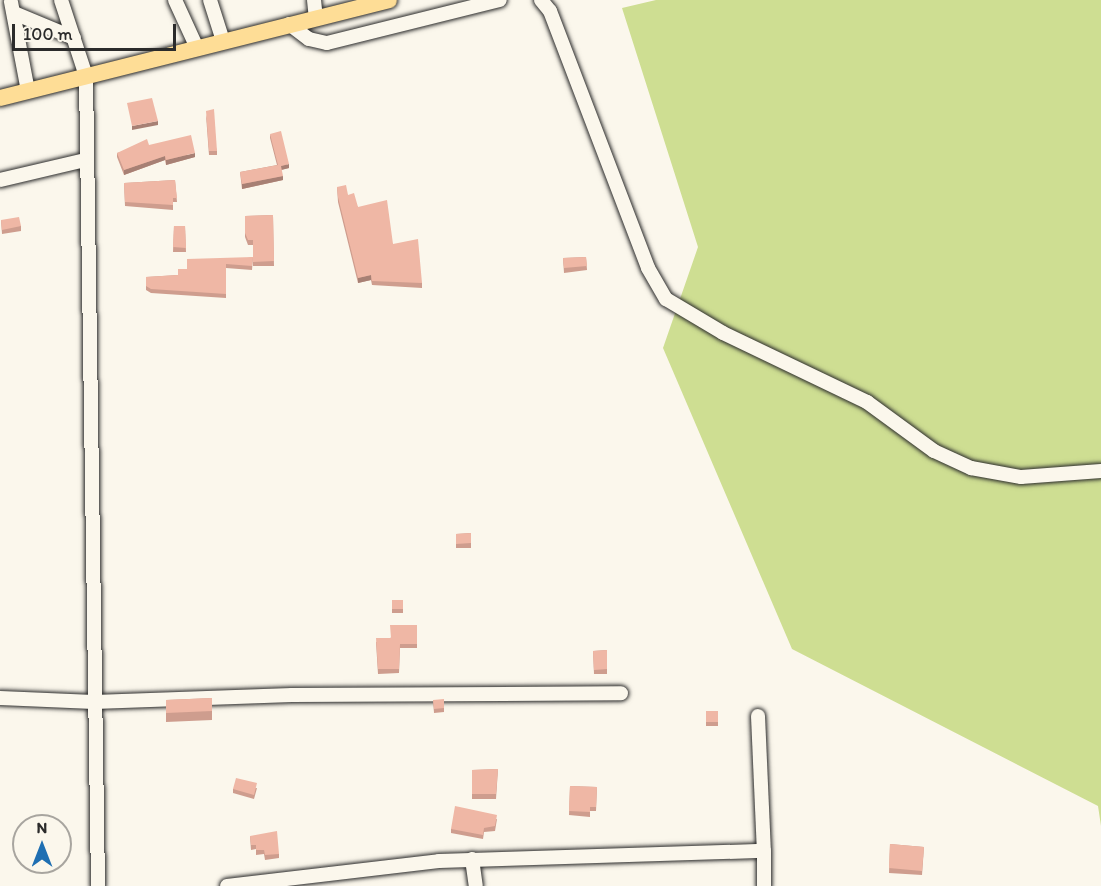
<!DOCTYPE html>
<style>
body{margin:0}
#map{position:relative;width:1101px;height:886px;overflow:hidden;background:#fbf7ec;font-family:Itim,sans-serif}
div>[style]{position:absolute}
.green>*{inset:0;background:#cede92}
.roads{filter:drop-shadow(0 0 2px #2b2b2b) drop-shadow(0 0 2px #2b2b2b)}
.minor>*{height:14px;margin:-7px;padding:0 7px;transform-origin:7px;border-radius:7px;background:#fbf7ec}
.major>*{height:16px;margin:-8px;padding:0 8px;transform-origin:8px;border-radius:8px;background:#fedd96}
.wall>*{inset:0;background:#ce9d8e}
.shaded-wall>*{inset:0;background:#a78074}
.building>*{inset:0;background:#efb7a5}
span{translate:-50% -50%;white-space:nowrap;text-align:center;line-height:1.15;-webkit-text-stroke:6px #fbf7ec;paint-order:stroke}
.north{position:absolute;left:12px;top:814px;width:60px;height:60px;box-sizing:border-box;background:#fbf7ec;border:2px solid #a8a59f;border-radius:50%;rotate:0deg;font-size:16px;font-weight:700;line-height:24px;text-align:center;color:#2b2b2b}
.north::after{content:'';display:block;margin:auto;width:21px;height:27px;background:#1f6fb2;clip-path:polygon(50% 0,100% 100%,50% 72%,0 100%)}
.scale{position:absolute;left:12px;top:24px;width:164px;height:27px;box-sizing:border-box;border:3px solid #2b2b2b;border-top:0;padding-left:8px;font-size:18px;line-height:21px;white-space:nowrap;color:#2b2b2b;-webkit-text-stroke:4px #fbf7ec;paint-order:stroke}
</style>
<div id="map">
<div class="green">
<div style="clip-path:polygon(656px 0,1101px 0,1101px 826px,1098px 806px,792px 649px,663px 348px,698px 247px,622px 8px)"></div>
</div>
<div class="roads">
<div class="minor">
<div style="left:61px;top:0;width:80px;rotate:71.8deg"></div>
<div style="left:86px;top:76px;width:810px;rotate:89.15deg"></div>
<div style="left:175px;top:0;width:53px;rotate:65.4deg"></div>
<div style="left:210px;top:0;width:43px;rotate:72.4deg"></div>
<div style="left:314px;top:0;width:19px;rotate:84deg"></div>
<div style="left:541px;top:0;width:14px;rotate:51deg"></div>
<div style="left:550px;top:11px;width:275px;rotate:69.1deg"></div>
<div style="left:648px;top:268px;width:36px;rotate:60deg"></div>
<div style="left:666px;top:299px;width:66px;rotate:30.8deg"></div>
<div style="left:723px;top:333px;width:160px;rotate:25.6deg"></div>
<div style="left:867px;top:402px;width:83px;rotate:36.2deg"></div>
<div style="left:934px;top:451px;width:41px;rotate:24.7deg"></div>
<div style="left:971px;top:468px;width:51px;rotate:10.2deg"></div>
<div style="left:1021px;top:477px;width:80px;rotate:-4.3deg"></div>
<div style="left:11px;top:2px;width:91px;rotate:79.2deg"></div>
<div style="left:14px;top:13px;width:65px;rotate:22.6deg"></div>
<div style="left:289px;top:24px;width:25px;rotate:37deg"></div>
<div style="left:309px;top:39px;width:18px;rotate:13deg"></div>
<div style="left:327px;top:43px;width:178px;rotate:-14deg"></div>
<div style="left:0;top:180px;width:87px;rotate:-13.2deg"></div>
<div style="left:0;top:698px;width:94px;rotate:2.4deg"></div>
<div style="left:94px;top:702px;width:198px;rotate:-2deg"></div>
<div style="left:292px;top:695px;width:329px;rotate:-0.3deg"></div>
<div style="left:758px;top:716px;width:135px;rotate:87.5deg"></div>
<div style="left:472px;top:859px;width:27px;rotate:82deg"></div>
<div style="left:227px;top:886px;width:213px;rotate:-6.7deg"></div>
<div style="left:439px;top:861px;width:325px;rotate:-1.8deg"></div>
<div style="left:764px;top:851px;width:35px;rotate:90deg"></div>
</div>
<div class="major">
<div style="left:0;top:98px;width:401px;rotate:-14.1deg"></div>
</div>
</div>
<div class="wall">
<div style="clip-path:polygon(206px 115px,217px 151px,217px 155px,209px 155px)"></div>
<div style="clip-path:polygon(270px 134px,289px 168px,281px 170px,283px 180px,242px 189px,240px 172px,277px 165px,270px 138px)"></div>
<div style="clip-path:polygon(149px 145px,195px 157px,166px 165px,165px 160px,124px 175px,117px 157px,117px 153px)"></div>
<div style="clip-path:polygon(175px 180px,177px 202px,173px 202px,173px 210px,125px 206px,124px 183px)"></div>
<div style="clip-path:polygon(337px 187px,348px 195px,358px 207px,393px 244px,422px 283px,422px 288px,372px 285px,371px 280px,358px 283px,338px 202px)"></div>
<div style="clip-path:polygon(273px 215px,274px 266px,253px 266px,253px 245px,248px 245px,245px 237px,245px 216px)"></div>
<div style="clip-path:polygon(1px 220px,21px 226px,21px 231px,2px 234px)"></div>
<div style="clip-path:polygon(174px 226px,185px 226px,186px 252px,173px 252px)"></div>
<div style="clip-path:polygon(253px 257px,252px 270px,226px 268px,226px 298px,151px 293px,146px 290px,146px 277px,178px 275px,187px 269px)"></div>
<div style="clip-path:polygon(586px 257px,587px 270px,564px 273px,563px 258px)"></div>
<div style="clip-path:polygon(471px 533px,471px 548px,456px 548px,456px 534px)"></div>
<div style="clip-path:polygon(392px 600px,403px 600px,403px 613px,392px 613px)"></div>
<div style="clip-path:polygon(417px 625px,417px 648px,400px 648px,399px 673px,378px 674px,376px 642px,390px 638px)"></div>
<div style="clip-path:polygon(607px 650px,607px 674px,594px 674px,593px 651px)"></div>
<div style="clip-path:polygon(212px 698px,212px 720px,166px 722px,166px 700px)"></div>
<div style="clip-path:polygon(433px 700px,444px 708px,444px 712px,434px 713px)"></div>
<div style="clip-path:polygon(706px 711px,718px 711px,718px 726px,706px 726px)"></div>
<div style="clip-path:polygon(498px 769px,496px 799px,472px 799px,472px 770px)"></div>
<div style="clip-path:polygon(570px 786px,597px 787px,596px 811px,590px 811px,590px 817px,569px 815px)"></div>
<div style="clip-path:polygon(257px 788px,254px 799px,233px 793px,233px 789px)"></div>
<div style="clip-path:polygon(497px 819px,495px 831px,484px 832px,483px 839px,451px 833px,451px 829px)"></div>
<div style="clip-path:polygon(250px 836px,279px 854px,279px 858px,265px 860px,264px 854px,256px 855px,256px 849px,251px 850px)"></div>
<div style="clip-path:polygon(890px 844px,924px 847px,922px 875px,889px 873px)"></div>
</div>
<div class="shaded-wall">
<div style="clip-path:polygon(158px 121px,158px 125px,132px 130px,132px 126px)"></div>
<div style="clip-path:polygon(195px 153px,195px 157px,166px 165px,166px 160px)"></div>
<div style="clip-path:polygon(165px 156px,165px 160px,124px 175px,124px 170px)"></div>
<div style="clip-path:polygon(289px 164px,289px 168px,281px 170px,281px 166px)"></div>
<div style="clip-path:polygon(283px 176px,283px 180px,242px 189px,242px 184px)"></div>
<div style="clip-path:polygon(371px 275px,371px 280px,358px 283px,358px 278px)"></div>
</div>
<div class="building">
<div style="clip-path:polygon(152px 98px,158px 121px,132px 126px,127px 103px)"></div>
<div style="clip-path:polygon(214px 109px,217px 151px,209px 151px,206px 111px)"></div>
<div style="clip-path:polygon(281px 131px,289px 164px,281px 166px,283px 176px,242px 184px,240px 172px,278px 165px,270px 134px)"></div>
<div style="clip-path:polygon(191px 135px,195px 153px,166px 160px,165px 156px,124px 170px,117px 153px,147px 139px,149px 145px)"></div>
<div style="clip-path:polygon(175px 180px,177px 198px,173px 198px,173px 205px,125px 202px,124px 183px)"></div>
<div style="clip-path:polygon(346px 185px,348px 195px,354px 193px,358px 207px,387px 200px,393px 244px,418px 239px,422px 283px,372px 281px,371px 275px,358px 278px,338px 197px,337px 187px)"></div>
<div style="clip-path:polygon(273px 215px,274px 261px,253px 262px,253px 240px,248px 240px,245px 233px,245px 216px)"></div>
<div style="clip-path:polygon(19px 217px,21px 226px,2px 230px,1px 220px)"></div>
<div style="clip-path:polygon(174px 226px,185px 226px,186px 248px,173px 247px)"></div>
<div style="clip-path:polygon(253px 257px,252px 266px,226px 264px,226px 294px,151px 289px,146px 286px,146px 277px,178px 275px,178px 269px,187px 269px,187px 259px)"></div>
<div style="clip-path:polygon(586px 257px,587px 266px,564px 268px,563px 258px)"></div>
<div style="clip-path:polygon(471px 533px,471px 543px,456px 544px,456px 534px)"></div>
<div style="clip-path:polygon(392px 600px,403px 600px,403px 609px,392px 609px)"></div>
<div style="clip-path:polygon(390px 625px,417px 625px,417px 644px,400px 644px,399px 669px,378px 669px,376px 638px,391px 638px)"></div>
<div style="clip-path:polygon(607px 650px,607px 669px,594px 670px,593px 651px)"></div>
<div style="clip-path:polygon(212px 698px,212px 711px,166px 713px,166px 700px)"></div>
<div style="clip-path:polygon(444px 699px,444px 708px,434px 709px,433px 700px)"></div>
<div style="clip-path:polygon(706px 711px,718px 711px,718px 722px,706px 722px)"></div>
<div style="clip-path:polygon(498px 769px,496px 794px,472px 794px,472px 770px)"></div>
<div style="clip-path:polygon(236px 778px,257px 783px,254px 795px,233px 789px)"></div>
<div style="clip-path:polygon(570px 786px,597px 787px,596px 807px,590px 807px,590px 812px,569px 811px)"></div>
<div style="clip-path:polygon(455px 806px,497px 815px,495px 826px,484px 828px,483px 835px,451px 829px)"></div>
<div style="clip-path:polygon(277px 831px,279px 854px,265px 855px,264px 850px,256px 850px,256px 845px,251px 845px,250px 836px)"></div>
<div style="clip-path:polygon(890px 844px,924px 847px,922px 871px,889px 868px)"></div>
</div>
<div class="north">N</div>
<div class="scale">100 m</div>
</div>
